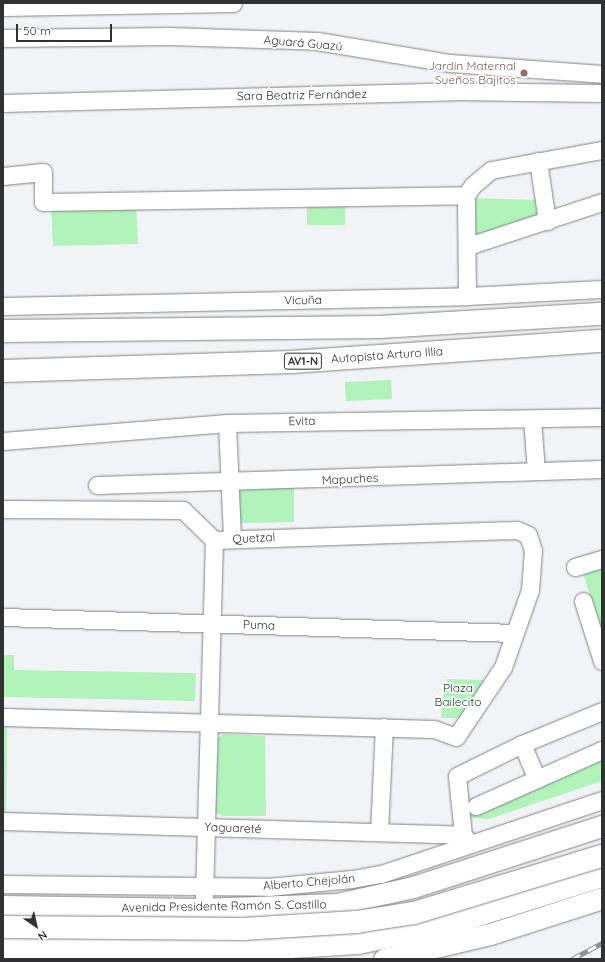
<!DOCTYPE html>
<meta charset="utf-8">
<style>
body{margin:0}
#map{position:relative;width:605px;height:962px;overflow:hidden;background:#f2f3f6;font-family:Quicksand,sans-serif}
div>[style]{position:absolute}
.green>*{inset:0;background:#b1f3bb}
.roads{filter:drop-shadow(0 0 1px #828386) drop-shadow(0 0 1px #828386)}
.minor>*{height:17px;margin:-8.5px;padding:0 8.5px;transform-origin:8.5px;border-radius:8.5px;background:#fff}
.major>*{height:21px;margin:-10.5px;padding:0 10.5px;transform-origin:10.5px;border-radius:10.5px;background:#fff}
.highway>*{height:22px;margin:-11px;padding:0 11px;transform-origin:11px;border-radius:11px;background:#fff}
.rail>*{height:4.5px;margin-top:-2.25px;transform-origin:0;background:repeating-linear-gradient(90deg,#fff 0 9px,#919294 0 18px);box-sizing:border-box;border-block:1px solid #919294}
.bridges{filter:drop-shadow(0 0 1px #828386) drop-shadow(0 0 1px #828386)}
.highway-bridge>*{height:22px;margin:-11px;padding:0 11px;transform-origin:11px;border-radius:11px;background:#fff}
.dots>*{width:11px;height:11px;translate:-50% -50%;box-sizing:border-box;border:2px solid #fff;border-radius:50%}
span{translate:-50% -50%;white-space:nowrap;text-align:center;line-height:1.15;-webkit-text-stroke:3.5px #fff;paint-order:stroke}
.shield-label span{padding:1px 3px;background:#fff;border:1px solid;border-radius:3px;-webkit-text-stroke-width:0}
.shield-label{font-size:11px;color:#313133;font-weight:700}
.street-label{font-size:12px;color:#313133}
.education-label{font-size:12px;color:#785e54}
.right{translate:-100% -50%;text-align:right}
.park-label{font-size:12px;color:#083e18}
.frame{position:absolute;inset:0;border:4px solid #313133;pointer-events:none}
.north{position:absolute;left:16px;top:906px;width:40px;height:40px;-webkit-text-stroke:3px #fff;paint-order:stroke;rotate:146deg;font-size:11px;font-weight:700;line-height:16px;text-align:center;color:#313133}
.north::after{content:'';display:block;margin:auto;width:14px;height:18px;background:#313133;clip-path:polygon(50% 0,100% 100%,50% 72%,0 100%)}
.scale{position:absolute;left:16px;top:24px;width:96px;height:18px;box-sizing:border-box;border:2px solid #313133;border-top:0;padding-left:5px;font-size:12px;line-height:14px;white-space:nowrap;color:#313133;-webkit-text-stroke:3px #fff;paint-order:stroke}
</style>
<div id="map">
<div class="green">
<div style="clip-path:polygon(470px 198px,540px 200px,543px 218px,473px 240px)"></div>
<div style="clip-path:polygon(307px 201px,345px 201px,345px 225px,307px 225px)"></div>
<div style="clip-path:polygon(136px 203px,138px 244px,53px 246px,51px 205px)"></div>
<div style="clip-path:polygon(391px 380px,392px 399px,346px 401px,345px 382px)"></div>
<div style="clip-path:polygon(294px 487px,294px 522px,234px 523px,234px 488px)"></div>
<div style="clip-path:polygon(602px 564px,602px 632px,582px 570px)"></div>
<div style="clip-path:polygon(3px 655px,14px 655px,14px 670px,196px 673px,195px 701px,3px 697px)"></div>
<div style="clip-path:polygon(445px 679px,485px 680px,461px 718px,441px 718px)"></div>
<div style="clip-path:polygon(3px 724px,7px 724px,6px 816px,3px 816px)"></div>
<div style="clip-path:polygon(223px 734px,265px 736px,266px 816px,224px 816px,215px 812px,217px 739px)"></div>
<div style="clip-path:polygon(602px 754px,602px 781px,489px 819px,469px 818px,469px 810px)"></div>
</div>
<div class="roads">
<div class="minor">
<div style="left:3px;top:7px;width:230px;rotate:-1deg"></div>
<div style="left:3px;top:38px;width:167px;rotate:-0.7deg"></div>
<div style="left:170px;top:36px;width:147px;rotate:1.9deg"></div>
<div style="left:317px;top:41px;width:135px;rotate:9.4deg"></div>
<div style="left:450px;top:63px;width:152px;rotate:4.1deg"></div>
<div style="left:3px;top:103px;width:453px;rotate:-1.5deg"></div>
<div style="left:456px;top:91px;width:146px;rotate:0.8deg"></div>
<div style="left:538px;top:161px;width:61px;rotate:81.5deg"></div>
<div style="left:3px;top:176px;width:40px;rotate:-5.7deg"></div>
<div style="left:43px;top:172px;width:30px;rotate:90deg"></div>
<div style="left:43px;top:202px;width:423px;rotate:-0.9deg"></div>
<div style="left:468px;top:246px;width:141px;rotate:-18.2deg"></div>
<div style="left:467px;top:296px;width:101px;rotate:-90.6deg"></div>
<div style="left:466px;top:195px;width:12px;rotate:-55deg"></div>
<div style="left:473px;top:185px;width:23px;rotate:-40deg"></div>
<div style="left:491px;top:170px;width:113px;rotate:-10.2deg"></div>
<div style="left:3px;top:306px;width:464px;rotate:-1.2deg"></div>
<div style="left:467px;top:296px;width:135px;rotate:-3deg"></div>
<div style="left:532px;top:419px;width:52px;rotate:85.6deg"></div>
<div style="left:227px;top:423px;width:116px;rotate:87.5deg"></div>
<div style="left:3px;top:441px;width:225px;rotate:-4.6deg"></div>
<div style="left:227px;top:423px;width:375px;rotate:-0.9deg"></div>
<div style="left:97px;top:485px;width:505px;rotate:-1.81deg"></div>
<div style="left:3px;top:509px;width:180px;rotate:0.3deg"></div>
<div style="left:183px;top:510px;width:43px;rotate:44.1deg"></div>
<div style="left:214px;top:540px;width:303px;rotate:-1.9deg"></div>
<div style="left:517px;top:530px;width:12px;rotate:24deg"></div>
<div style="left:528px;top:535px;width:16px;rotate:72deg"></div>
<div style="left:533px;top:550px;width:40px;rotate:94.3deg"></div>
<div style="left:530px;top:590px;width:82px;rotate:109.3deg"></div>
<div style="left:503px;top:667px;width:84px;rotate:123.9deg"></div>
<div style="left:456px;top:737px;width:23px;rotate:-160deg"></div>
<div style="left:434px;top:729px;width:431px;rotate:-178.4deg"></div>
<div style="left:575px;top:567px;width:28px;rotate:-17deg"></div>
<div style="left:583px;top:601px;width:63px;rotate:72.4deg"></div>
<div style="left:3px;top:617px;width:511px;rotate:1.79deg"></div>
<div style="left:522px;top:744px;width:38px;rotate:67deg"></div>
<div style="left:476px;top:806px;width:138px;rotate:-24deg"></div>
<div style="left:3px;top:821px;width:460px;rotate:1.7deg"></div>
<div style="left:379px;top:832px;width:105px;rotate:-87.3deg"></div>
<div style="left:470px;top:844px;width:11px;rotate:-128deg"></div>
<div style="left:463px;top:835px;width:59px;rotate:-95.8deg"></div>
<div style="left:457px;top:776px;width:72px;rotate:-26.2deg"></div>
<div style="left:522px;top:744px;width:87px;rotate:-22.4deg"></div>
<div style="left:3px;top:884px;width:266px;rotate:0.6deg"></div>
<div style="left:269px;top:887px;width:83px;rotate:-5.5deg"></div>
<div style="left:352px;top:879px;width:29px;rotate:-10deg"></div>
<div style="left:381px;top:874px;width:233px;rotate:-18.5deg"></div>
<div style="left:204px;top:897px;width:357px;rotate:-88.4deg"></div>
</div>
<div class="major">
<div style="left:3px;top:906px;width:197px;rotate:0.9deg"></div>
<div style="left:200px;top:909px;width:137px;rotate:-2.1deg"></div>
<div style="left:337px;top:904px;width:78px;rotate:-12.6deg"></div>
<div style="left:413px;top:887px;width:199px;rotate:-17.9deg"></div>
<div style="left:384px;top:959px;width:109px;rotate:-13.3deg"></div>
<div style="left:490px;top:934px;width:118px;rotate:-17.8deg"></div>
</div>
<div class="highway">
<div style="left:3px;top:331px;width:377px;rotate:-0.6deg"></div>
<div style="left:380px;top:327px;width:222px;rotate:-3.4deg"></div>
<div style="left:3px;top:371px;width:288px;rotate:-1.8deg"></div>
<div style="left:291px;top:362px;width:312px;rotate:-3.9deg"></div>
<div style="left:3px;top:947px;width:238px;rotate:0.7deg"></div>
<div style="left:241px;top:950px;width:117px;rotate:-3.4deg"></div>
<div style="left:358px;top:943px;width:94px;rotate:-11.7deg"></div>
<div style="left:450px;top:924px;width:159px;rotate:-17.5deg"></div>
</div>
</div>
<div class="rail">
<div style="left:572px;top:959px;width:34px;rotate:-28deg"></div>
</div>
<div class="bridges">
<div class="highway-bridge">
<div style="left:3px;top:927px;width:240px;rotate:0.5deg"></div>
<div style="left:243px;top:929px;width:113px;rotate:-3.5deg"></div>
<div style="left:356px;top:922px;width:59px;rotate:-8.8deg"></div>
<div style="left:414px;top:913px;width:196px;rotate:-16.9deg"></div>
</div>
</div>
<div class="dots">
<div style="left:524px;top:73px;background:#8d6e63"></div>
</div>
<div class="shield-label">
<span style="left:303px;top:361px">AV1-N</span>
</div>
<div class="street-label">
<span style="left:303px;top:43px;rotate:5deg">Aguará Guazú</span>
<span style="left:302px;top:95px;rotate:-1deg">Sara Beatriz Fernández</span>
<span style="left:303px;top:300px;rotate:-1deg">Vicuña</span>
<span style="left:387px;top:355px;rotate:-4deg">Autopista Arturo Illia</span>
<span style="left:302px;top:421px;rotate:-1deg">Evita</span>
<span style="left:350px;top:479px;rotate:-3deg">Mapuches</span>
<span style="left:254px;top:538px;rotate:-3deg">Quetzal</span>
<span style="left:259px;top:625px;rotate:2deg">Puma</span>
<span style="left:233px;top:828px;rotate:2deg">Yaguareté</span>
<span style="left:309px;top:882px;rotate:-5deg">Alberto Chejolán</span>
<span style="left:224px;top:906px;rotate:-1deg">Avenida Presidente Ramón S. Castillo</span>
</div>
<div class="education-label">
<span class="right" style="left:516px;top:73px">Jardín Maternal<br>Sueños Bajitos</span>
</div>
<div class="park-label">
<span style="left:458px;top:695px">Plaza<br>Bailecito</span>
</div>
<div class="frame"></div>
<div class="north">N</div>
<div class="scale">50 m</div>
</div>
